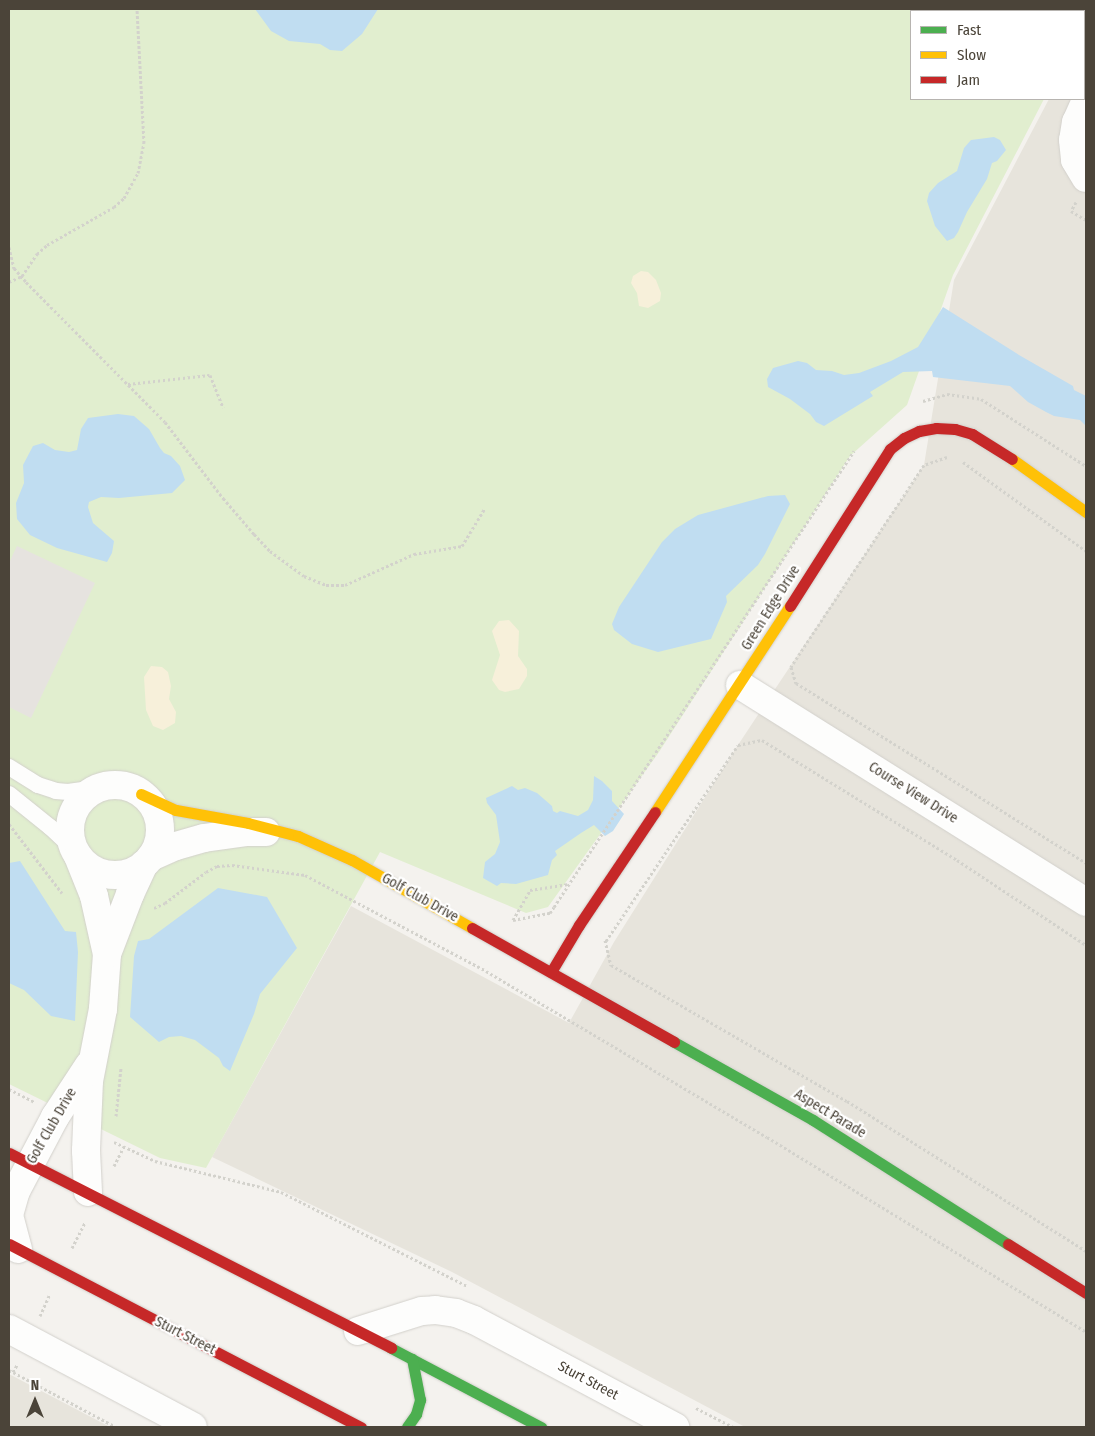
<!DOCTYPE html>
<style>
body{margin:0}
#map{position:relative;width:1095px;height:1436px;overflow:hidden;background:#f4f2ee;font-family:"Fira Sans Condensed",sans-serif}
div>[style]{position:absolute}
.residential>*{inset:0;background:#e7e4dc}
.green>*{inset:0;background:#e1eecf}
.sand>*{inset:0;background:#f7f0da}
.parking>*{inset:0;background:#e6e3df}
.water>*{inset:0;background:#c0ddf1}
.path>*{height:3px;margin-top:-1.5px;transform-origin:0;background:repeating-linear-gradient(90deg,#d3d2cc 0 2.5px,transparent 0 5px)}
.roads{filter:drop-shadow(0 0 1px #d2d0cb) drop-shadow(0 0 1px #d2d0cb)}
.lane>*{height:16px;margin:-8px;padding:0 8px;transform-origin:8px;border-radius:8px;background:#fdfdfc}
.street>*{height:28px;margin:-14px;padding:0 14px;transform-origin:14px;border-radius:14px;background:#fdfdfc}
.street>.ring{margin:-14px;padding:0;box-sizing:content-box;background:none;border:28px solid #fdfdfc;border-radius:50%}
.fast>*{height:11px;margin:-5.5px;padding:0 5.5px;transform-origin:5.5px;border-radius:5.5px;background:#4caf50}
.slow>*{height:11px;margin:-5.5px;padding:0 5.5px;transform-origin:5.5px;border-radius:5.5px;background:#ffc107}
.jam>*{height:11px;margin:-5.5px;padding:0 5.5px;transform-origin:5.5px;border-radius:5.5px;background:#c62828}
span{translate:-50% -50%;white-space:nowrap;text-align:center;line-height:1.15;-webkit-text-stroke:4.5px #fff;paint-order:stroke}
.street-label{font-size:14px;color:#4b4439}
.frame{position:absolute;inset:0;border:10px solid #4b4439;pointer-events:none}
.legend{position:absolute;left:910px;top:10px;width:175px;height:90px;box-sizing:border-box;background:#fff;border:1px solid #b7b4b0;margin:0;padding:6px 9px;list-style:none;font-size:15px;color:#4b4439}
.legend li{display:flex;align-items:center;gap:10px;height:25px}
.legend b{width:25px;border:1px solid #b7b4b0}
.north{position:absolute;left:10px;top:1376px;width:50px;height:50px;-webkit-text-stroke:4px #fff;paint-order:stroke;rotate:0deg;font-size:14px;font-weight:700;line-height:20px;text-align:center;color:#4b4439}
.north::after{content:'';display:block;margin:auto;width:18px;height:22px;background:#4b4439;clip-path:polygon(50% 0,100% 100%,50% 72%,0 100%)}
</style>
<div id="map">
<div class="residential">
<div style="clip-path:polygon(1086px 27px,1086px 1427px,745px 1427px,452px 1272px,212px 1157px,351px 906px,569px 1023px,614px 942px,738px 745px,924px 465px,954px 280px,1049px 99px,1084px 99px,1084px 32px)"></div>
<div style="clip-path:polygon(9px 1374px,110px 1427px,9px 1427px)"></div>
</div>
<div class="green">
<div style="clip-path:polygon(9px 9px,1086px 9px,1084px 22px,1084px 11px,911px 11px,911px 99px,1044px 99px,953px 275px,907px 405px,850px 456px,659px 752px,548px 907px,526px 913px,380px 852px,206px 1168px,160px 1158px,9px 1084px)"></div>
</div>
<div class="sand">
<div style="clip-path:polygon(641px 271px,648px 272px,656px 280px,661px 293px,660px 301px,648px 308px,639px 306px,637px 293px,631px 283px,633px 276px)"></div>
<div style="clip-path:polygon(509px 620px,519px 631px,518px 656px,527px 669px,527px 676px,519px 689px,505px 692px,499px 690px,492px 680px,500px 655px,492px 631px,499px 621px)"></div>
<div style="clip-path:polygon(151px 666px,162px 667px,168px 672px,171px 686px,169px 699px,176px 712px,175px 723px,163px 730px,153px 726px,146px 710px,144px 677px)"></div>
</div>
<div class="parking">
<div style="clip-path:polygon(17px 546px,95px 583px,31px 718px,9px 707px,9px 563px)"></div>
</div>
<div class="water">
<div style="clip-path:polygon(255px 9px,378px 9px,362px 34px,342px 51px,330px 50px,320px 44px,289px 41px,271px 31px)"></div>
<div style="clip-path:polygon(994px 137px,1000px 140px,1006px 150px,997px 161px,992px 163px,987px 179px,967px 212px,958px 232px,954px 238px,947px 241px,935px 226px,927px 201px,929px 193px,938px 183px,957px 171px,964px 148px,971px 140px)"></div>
<div style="clip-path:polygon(943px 307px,1019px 355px,1073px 386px,1074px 390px,1086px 396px,1086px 426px,1080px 420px,1054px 416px,1046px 412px,1028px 402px,1010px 386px,933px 377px,932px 371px,903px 372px,870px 392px,873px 396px,824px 426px,816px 422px,810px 414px,790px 399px,768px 387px,767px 379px,773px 368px,798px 361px,807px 363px,816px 370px,832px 371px,844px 375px,859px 373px,891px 361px,918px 347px)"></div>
<div style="clip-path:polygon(118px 414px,134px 416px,149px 429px,160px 448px,164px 453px,171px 456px,180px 466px,185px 480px,172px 493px,119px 498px,101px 497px,89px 502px,88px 507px,93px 523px,114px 541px,112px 553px,107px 562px,57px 548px,30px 535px,17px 519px,16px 503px,24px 483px,23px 465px,33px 446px,43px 443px,55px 450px,69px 452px,77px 450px,81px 429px,88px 418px)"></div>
<div style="clip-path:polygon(785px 495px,790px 504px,765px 554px,758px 565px,726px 596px,727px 602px,711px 639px,658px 652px,632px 644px,614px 630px,612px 624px,619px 607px,662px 542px,675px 529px,698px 515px,768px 496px)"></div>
<div style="clip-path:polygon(594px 776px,602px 781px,612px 791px,612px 801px,624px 814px,613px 831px,605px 836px,594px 825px,581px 833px,555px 851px,557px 855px,552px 860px,548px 875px,516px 884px,501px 883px,497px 886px,483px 878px,485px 862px,495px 854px,500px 842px,496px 815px,487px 803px,486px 798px,512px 786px,518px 790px,525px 788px,537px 793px,552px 806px,553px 811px,557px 813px,560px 811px,578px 816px,588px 810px,593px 800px)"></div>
<div style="clip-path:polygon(20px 861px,65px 931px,76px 932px,78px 952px,75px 1021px,51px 1016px,24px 990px,9px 983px,9px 863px)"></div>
<div style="clip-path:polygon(218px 888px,267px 897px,297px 948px,260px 994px,254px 1014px,230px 1071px,223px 1066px,219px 1058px,195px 1040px,181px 1036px,169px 1037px,159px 1042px,130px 1017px,134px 956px,138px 941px,149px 939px)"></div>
</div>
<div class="path">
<div style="left:1076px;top:202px;width:10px;rotate:119deg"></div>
<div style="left:1071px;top:211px;width:17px;rotate:31deg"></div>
<div style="left:9px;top:247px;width:22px;rotate:77deg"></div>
<div style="left:14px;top:268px;width:18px;rotate:49deg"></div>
<div style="left:26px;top:282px;width:197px;rotate:45.2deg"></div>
<div style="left:165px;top:422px;width:96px;rotate:52.7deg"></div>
<div style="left:223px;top:498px;width:48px;rotate:49.3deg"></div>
<div style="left:254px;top:534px;width:23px;rotate:47deg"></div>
<div style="left:270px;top:551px;width:42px;rotate:36.3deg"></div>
<div style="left:304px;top:576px;width:24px;rotate:22deg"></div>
<div style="left:326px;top:585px;width:19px"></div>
<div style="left:345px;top:585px;width:76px;rotate:-24.2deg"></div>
<div style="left:414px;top:554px;width:49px;rotate:-9.5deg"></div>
<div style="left:462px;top:546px;width:44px;rotate:-58.8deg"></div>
<div style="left:9px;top:282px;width:14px;rotate:-25deg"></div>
<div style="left:22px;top:276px;width:27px;rotate:-56deg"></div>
<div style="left:37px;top:254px;width:13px;rotate:-42deg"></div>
<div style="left:47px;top:245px;width:77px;rotate:-29.6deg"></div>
<div style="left:114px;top:207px;width:13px;rotate:-42deg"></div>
<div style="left:124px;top:198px;width:29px;rotate:-61deg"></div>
<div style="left:138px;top:173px;width:31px;rotate:-79deg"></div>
<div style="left:144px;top:143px;width:134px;rotate:-93deg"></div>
<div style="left:128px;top:384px;width:82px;rotate:-6.3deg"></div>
<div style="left:210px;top:375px;width:35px;rotate:68deg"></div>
<div style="left:923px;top:401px;width:25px;rotate:-16deg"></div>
<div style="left:947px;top:394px;width:34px;rotate:8deg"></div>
<div style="left:981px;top:399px;width:125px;rotate:32.5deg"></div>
<div style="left:947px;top:457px;width:24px;rotate:161deg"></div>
<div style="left:924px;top:465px;width:242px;rotate:123.4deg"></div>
<div style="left:791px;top:667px;width:17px;rotate:73deg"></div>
<div style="left:796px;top:683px;width:341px;rotate:31.8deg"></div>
<div style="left:963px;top:462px;width:152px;rotate:35.9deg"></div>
<div style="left:9px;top:824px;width:87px;rotate:52.5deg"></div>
<div style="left:154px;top:908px;width:12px;rotate:-24deg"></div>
<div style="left:165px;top:903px;width:51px;rotate:-37.1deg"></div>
<div style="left:206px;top:872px;width:13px;rotate:-29deg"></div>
<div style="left:217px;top:866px;width:15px;rotate:-4deg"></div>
<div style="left:232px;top:865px;width:74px;rotate:7.8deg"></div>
<div style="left:305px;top:875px;width:205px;rotate:27.9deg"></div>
<div style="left:486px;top:971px;width:326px;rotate:30.6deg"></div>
<div style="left:767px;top:1137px;width:374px;rotate:31.4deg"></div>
<div style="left:513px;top:920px;width:38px;rotate:-11deg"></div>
<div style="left:550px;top:913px;width:7px;rotate:-56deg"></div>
<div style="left:554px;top:907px;width:546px;rotate:-56.66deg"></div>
<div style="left:513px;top:920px;width:34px;rotate:-60deg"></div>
<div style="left:530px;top:890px;width:39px;rotate:-9deg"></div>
<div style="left:605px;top:940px;width:26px;rotate:77deg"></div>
<div style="left:611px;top:965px;width:272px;rotate:30deg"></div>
<div style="left:847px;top:1101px;width:282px;rotate:32.1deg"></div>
<div style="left:606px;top:941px;width:236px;rotate:-56deg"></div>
<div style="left:738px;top:745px;width:25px;rotate:-12deg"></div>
<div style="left:762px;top:740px;width:229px;rotate:31.6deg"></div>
<div style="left:957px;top:860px;width:154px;rotate:33.4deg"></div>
<div style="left:9px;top:1089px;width:28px;rotate:27deg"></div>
<div style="left:116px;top:1116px;width:48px;rotate:-84.1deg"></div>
<div style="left:114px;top:1142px;width:45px;rotate:24.9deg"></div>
<div style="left:155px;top:1161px;width:130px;rotate:13.8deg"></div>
<div style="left:281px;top:1192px;width:208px;rotate:26.8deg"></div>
<div style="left:114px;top:1166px;width:22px;rotate:-63deg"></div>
<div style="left:72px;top:1248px;width:29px;rotate:-63deg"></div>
<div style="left:40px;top:1316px;width:24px;rotate:-66deg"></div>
<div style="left:9px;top:1370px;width:121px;rotate:28deg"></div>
<div style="left:13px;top:1372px;width:8px;rotate:-60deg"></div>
<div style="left:696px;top:1408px;width:42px;rotate:27.2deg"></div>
</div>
<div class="roads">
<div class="lane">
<div style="left:9px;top:767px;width:34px;rotate:32deg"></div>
<div style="left:38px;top:785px;width:19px;rotate:18deg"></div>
<div style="left:56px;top:791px;width:12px;rotate:5deg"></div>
<div style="left:68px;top:792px;width:35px;rotate:-8deg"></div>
<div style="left:9px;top:794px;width:53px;rotate:38.8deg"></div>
<div style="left:50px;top:827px;width:34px;rotate:43deg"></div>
</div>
<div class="street">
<div style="left:1086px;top:100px;width:24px;rotate:114deg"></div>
<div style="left:1076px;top:122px;width:18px;rotate:99deg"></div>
<div style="left:1073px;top:140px;width:20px;rotate:84deg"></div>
<div style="left:1075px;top:160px;width:21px;rotate:59deg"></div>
<div style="left:740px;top:685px;width:408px;rotate:32.1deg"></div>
<div class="ring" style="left:70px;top:785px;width:62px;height:62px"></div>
<div style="left:78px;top:856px;width:43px;rotate:68.2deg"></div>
<div style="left:94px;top:896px;width:59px;rotate:77.4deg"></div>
<div style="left:107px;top:954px;width:55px;rotate:94.2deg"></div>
<div style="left:103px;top:1009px;width:73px;rotate:101deg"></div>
<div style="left:89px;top:1081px;width:70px;rotate:92.5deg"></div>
<div style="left:86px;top:1151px;width:41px;rotate:87.2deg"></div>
<div style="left:151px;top:857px;width:27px;rotate:-24deg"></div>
<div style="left:176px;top:846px;width:29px;rotate:-16deg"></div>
<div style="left:204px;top:838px;width:42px;rotate:-8.1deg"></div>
<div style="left:246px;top:832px;width:20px"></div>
<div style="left:107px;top:954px;width:64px;rotate:-69deg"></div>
<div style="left:130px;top:894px;width:33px;rotate:-65deg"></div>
<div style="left:18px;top:1249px;width:35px;rotate:-105deg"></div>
<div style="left:9px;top:1215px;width:25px;rotate:-74deg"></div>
<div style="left:16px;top:1191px;width:84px;rotate:-62.2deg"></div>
<div style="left:55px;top:1117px;width:62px;rotate:-56.8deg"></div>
<div style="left:9px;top:1329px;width:208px;rotate:28deg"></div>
<div style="left:358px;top:1331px;width:67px;rotate:-17.4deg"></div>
<div style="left:422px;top:1311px;width:13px;rotate:-4deg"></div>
<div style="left:435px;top:1310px;width:21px;rotate:8deg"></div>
<div style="left:456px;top:1313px;width:19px;rotate:21deg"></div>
<div style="left:474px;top:1320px;width:228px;rotate:28deg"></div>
</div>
<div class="fast">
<div style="left:674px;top:1042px;width:159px;rotate:29.3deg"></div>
<div style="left:813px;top:1120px;width:231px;rotate:32.5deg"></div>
<div style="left:391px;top:1348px;width:170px;rotate:27.8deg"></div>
<div style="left:407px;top:1427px;width:16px;rotate:-55deg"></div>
<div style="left:416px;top:1414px;width:15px;rotate:-74deg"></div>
<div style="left:420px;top:1400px;width:42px;rotate:-101deg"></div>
</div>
<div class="slow">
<div style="left:1012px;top:459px;width:91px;rotate:35.6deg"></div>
<div style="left:141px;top:794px;width:38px;rotate:25deg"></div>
<div style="left:176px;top:810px;width:73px;rotate:10.2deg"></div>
<div style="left:248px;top:823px;width:52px;rotate:14.6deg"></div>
<div style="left:298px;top:836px;width:59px;rotate:24deg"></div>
<div style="left:352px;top:860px;width:138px;rotate:29.5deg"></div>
<div style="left:655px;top:812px;width:246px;rotate:-56.8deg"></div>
</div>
<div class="jam">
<div style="left:790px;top:606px;width:186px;rotate:-57.5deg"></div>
<div style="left:890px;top:449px;width:18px;rotate:-38deg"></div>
<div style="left:904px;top:438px;width:17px;rotate:-25deg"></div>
<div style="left:919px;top:431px;width:17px;rotate:-10deg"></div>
<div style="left:936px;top:428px;width:19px;rotate:3deg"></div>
<div style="left:955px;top:429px;width:18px;rotate:16deg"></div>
<div style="left:972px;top:434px;width:47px;rotate:32deg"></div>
<div style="left:472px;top:928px;width:232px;rotate:29.4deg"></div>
<div style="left:551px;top:972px;width:55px;rotate:-59.2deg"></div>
<div style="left:579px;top:925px;width:136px;rotate:-56.1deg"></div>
<div style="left:9px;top:1153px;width:429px;rotate:27deg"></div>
<div style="left:9px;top:1244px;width:397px;rotate:27.5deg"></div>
<div style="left:1008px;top:1244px;width:92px;rotate:32.1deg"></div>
</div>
</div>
<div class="street-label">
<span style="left:771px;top:608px;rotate:-58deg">Green Edge Drive</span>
<span style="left:913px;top:793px;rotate:32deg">Course View Drive</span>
<span style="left:420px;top:898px;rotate:29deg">Golf Club Drive</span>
<span style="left:830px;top:1114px;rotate:31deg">Aspect Parade</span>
<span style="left:52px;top:1126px;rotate:-60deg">Golf Club Drive</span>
<span style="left:185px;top:1336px;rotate:27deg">Sturt Street</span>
<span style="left:588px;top:1381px;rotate:28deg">Sturt Street</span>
</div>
<div class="frame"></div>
<ul class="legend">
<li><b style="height:6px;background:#4caf50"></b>Fast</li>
<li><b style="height:6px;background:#ffc107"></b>Slow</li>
<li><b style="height:6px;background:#c62828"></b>Jam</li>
</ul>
<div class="north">N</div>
</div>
